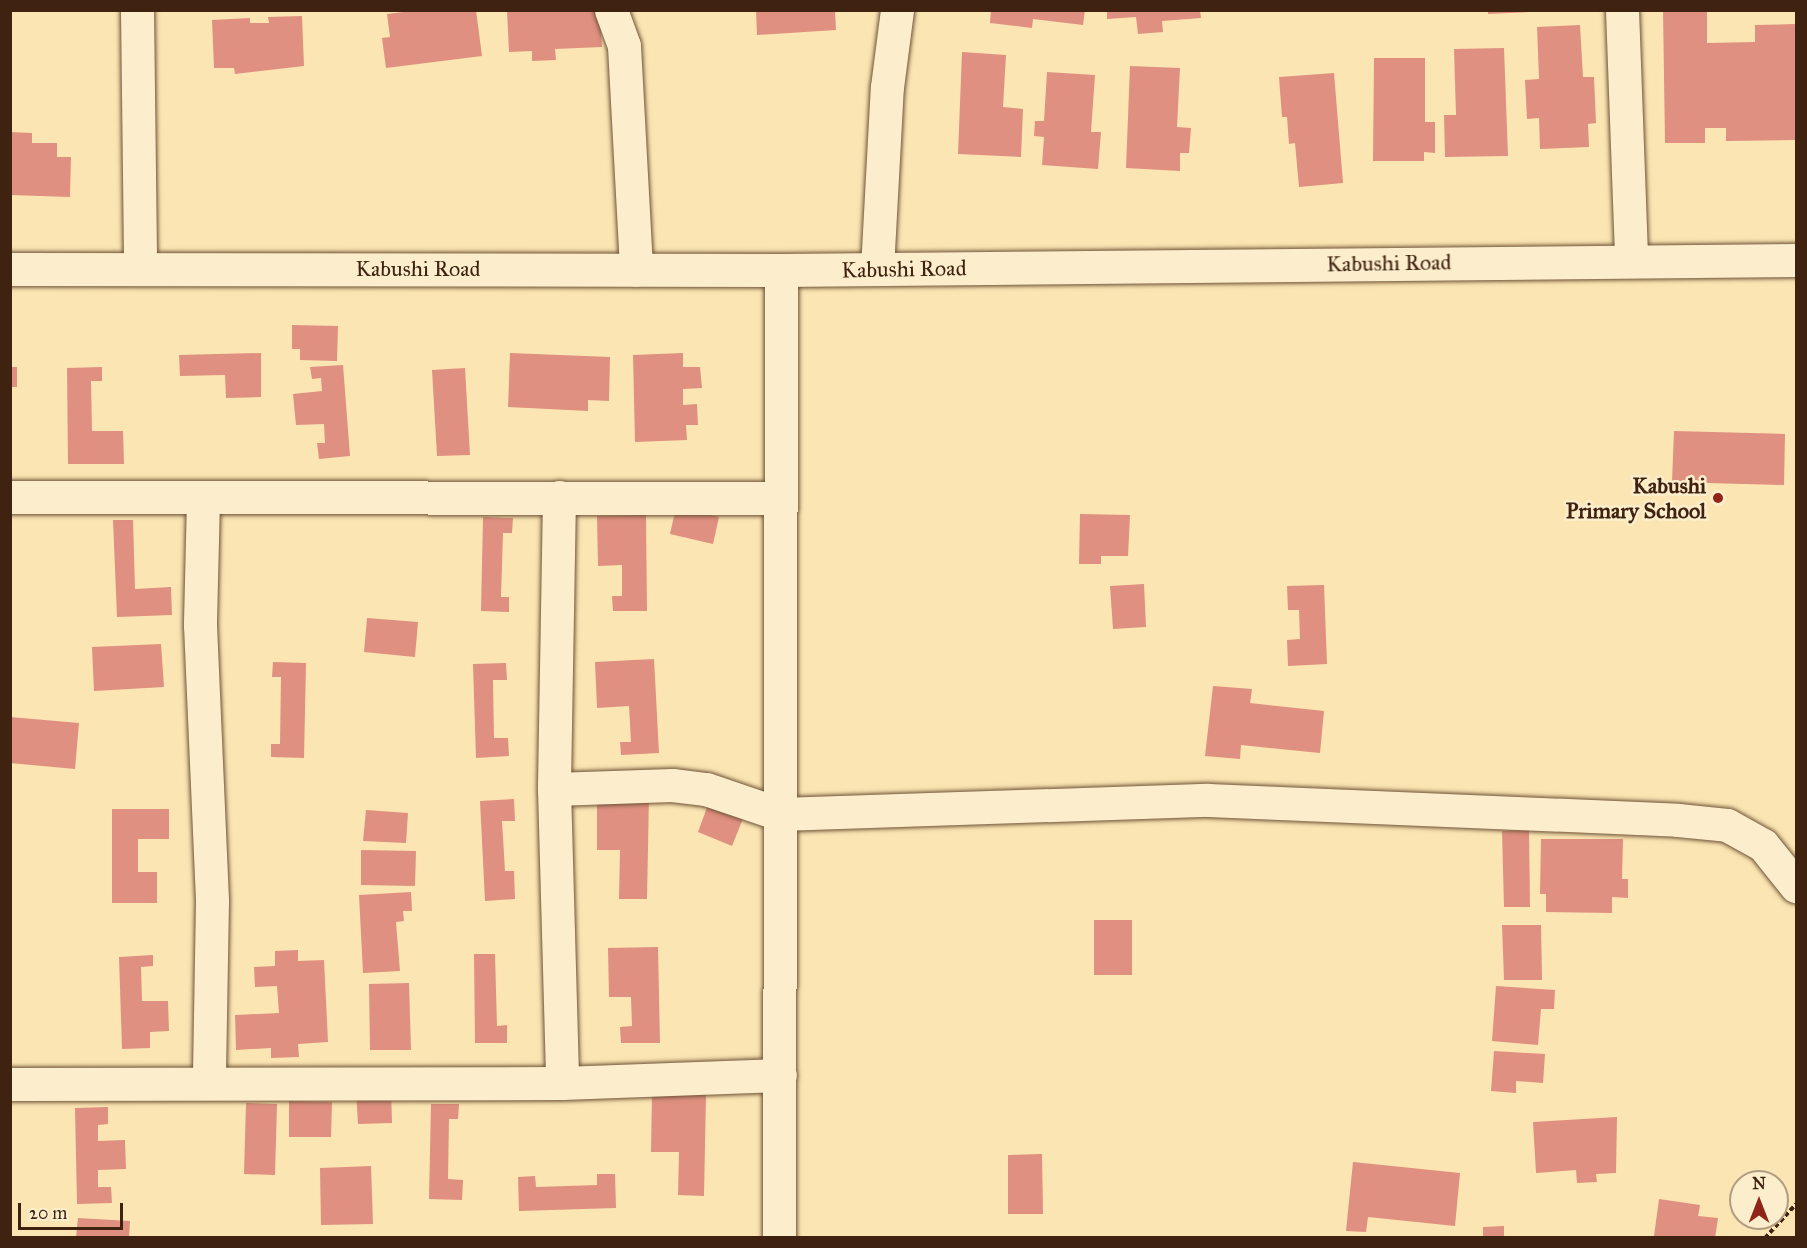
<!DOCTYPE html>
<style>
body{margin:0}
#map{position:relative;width:1807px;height:1248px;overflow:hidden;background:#fbe5b2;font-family:"IM FELL Great Primer",serif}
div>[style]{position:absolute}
.building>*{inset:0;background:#e09080}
.path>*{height:4px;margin-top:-2px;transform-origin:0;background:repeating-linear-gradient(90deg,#402210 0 4.5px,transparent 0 7.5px)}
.roads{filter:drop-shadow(0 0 2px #6f5338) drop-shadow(0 0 2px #6f5338)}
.minor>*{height:33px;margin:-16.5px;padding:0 16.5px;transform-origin:16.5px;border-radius:16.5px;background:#fceecd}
.secondary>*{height:33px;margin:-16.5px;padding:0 16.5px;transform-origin:16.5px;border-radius:16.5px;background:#fceecd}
.dots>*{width:16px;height:16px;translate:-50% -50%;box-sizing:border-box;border:3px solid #fceecd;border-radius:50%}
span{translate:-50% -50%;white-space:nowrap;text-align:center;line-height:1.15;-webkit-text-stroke:5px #fceecd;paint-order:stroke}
.street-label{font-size:22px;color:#402210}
.poi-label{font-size:22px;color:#402210;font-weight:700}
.right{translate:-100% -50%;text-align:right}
.frame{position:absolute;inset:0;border:12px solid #402210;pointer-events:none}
.north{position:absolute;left:1729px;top:1170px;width:60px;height:60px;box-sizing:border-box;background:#fceecd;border:2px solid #b19c81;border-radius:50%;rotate:0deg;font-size:16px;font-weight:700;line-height:24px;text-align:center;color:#402210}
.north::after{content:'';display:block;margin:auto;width:21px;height:27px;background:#8f2418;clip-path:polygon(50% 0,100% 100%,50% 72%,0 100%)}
.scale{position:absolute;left:18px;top:1203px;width:105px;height:27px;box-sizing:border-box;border:3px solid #402210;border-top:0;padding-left:8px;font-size:18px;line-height:21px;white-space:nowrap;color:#402210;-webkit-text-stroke:4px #fceecd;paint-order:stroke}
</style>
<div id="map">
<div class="building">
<div style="clip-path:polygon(419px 10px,476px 10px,482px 56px,386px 68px,382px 38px,390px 37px,387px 14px)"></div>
<div style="clip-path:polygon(507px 10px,600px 10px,602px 47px,555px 49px,556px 60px,532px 61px,532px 51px,509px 52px)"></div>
<div style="clip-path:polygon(756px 10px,835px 10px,836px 30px,757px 35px)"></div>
<div style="clip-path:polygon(991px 10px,1085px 10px,1083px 25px,1033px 19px,1032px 28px,990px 23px)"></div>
<div style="clip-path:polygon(1107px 10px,1200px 10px,1201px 18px,1162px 21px,1163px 32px,1138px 34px,1136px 17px,1107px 19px)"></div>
<div style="clip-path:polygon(1488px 10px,1530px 10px,1530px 12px,1488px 14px)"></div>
<div style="clip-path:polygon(1663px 10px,1707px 10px,1707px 43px,1755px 42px,1755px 25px,1796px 24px,1796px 140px,1726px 141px,1726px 128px,1705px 128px,1705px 143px,1665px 143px)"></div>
<div style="clip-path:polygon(302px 16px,304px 66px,235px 74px,234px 68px,214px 68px,212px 20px,250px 18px,250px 23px,269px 23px,268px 17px)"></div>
<div style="clip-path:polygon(1580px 25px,1583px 77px,1594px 77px,1596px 123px,1588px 124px,1589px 147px,1540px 149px,1539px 118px,1527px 119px,1525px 80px,1539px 79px,1537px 27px)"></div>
<div style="clip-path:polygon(1504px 48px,1508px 156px,1445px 157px,1444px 115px,1456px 115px,1454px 49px)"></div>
<div style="clip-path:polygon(962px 52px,1006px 55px,1003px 107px,1023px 109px,1021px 157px,958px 154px)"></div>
<div style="clip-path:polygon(1374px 58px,1425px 58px,1425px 122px,1435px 122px,1435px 153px,1424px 152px,1424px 161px,1373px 161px)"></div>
<div style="clip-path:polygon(1130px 66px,1180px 68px,1177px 127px,1191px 128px,1189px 153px,1180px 153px,1180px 171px,1126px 168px)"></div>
<div style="clip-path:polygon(1047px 72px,1095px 75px,1091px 132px,1101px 132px,1098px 169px,1042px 165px,1044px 137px,1034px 136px,1035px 121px,1044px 121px)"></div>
<div style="clip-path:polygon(1334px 73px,1343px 183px,1299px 187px,1295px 143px,1289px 144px,1287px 117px,1282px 117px,1279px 77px)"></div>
<div style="clip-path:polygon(10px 132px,32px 133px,32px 143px,57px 143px,57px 157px,71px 157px,70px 197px,10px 195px)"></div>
<div style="clip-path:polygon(292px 325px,338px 326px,337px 361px,300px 360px,300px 349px,292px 349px)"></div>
<div style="clip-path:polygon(261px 353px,261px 397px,226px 398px,225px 375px,180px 376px,179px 355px)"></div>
<div style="clip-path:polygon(510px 353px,610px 357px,609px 401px,588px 400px,588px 411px,508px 407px)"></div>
<div style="clip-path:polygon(683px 353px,683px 367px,700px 367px,702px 388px,683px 389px,683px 405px,697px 404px,698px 425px,686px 425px,687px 440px,635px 442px,633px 355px)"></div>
<div style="clip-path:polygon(343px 365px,350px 456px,319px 459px,317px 443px,325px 443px,324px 424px,296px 425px,293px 394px,322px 391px,321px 378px,312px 379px,310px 367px)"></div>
<div style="clip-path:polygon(10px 367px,17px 367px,17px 387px,10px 387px)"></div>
<div style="clip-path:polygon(102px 367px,102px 381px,91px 381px,92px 431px,123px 431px,124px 464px,68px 464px,67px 368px)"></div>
<div style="clip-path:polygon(465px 368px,470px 455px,437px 456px,432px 370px)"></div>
<div style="clip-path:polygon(1674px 431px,1785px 434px,1784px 485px,1672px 482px)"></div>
<div style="clip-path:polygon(676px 507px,719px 517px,713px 544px,670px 534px)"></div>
<div style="clip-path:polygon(1080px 514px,1130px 515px,1128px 556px,1101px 556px,1101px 564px,1079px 564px)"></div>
<div style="clip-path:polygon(646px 515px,647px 611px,613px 611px,612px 596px,622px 596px,622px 565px,598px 566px,597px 516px)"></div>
<div style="clip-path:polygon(483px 517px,513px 518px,512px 533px,503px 533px,501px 597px,509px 597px,509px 612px,481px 611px)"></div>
<div style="clip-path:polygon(113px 520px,133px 520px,135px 589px,171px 587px,172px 615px,117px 617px)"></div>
<div style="clip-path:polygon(1144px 584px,1146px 627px,1113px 629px,1110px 586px)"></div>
<div style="clip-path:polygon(1324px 585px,1327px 664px,1288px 666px,1287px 640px,1300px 639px,1299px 610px,1288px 610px,1287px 586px)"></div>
<div style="clip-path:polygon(367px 618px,418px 622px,415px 657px,364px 652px)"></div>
<div style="clip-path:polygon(161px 644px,164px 687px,94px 691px,92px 647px)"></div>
<div style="clip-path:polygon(654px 659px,659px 753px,621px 755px,620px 742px,631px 742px,629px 706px,597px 708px,595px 662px)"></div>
<div style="clip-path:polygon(273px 662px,306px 663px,304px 758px,271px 757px,271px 744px,280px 744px,281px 677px,272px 677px)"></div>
<div style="clip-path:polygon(506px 663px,507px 680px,493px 680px,494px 738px,508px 738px,509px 756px,476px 758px,473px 664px)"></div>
<div style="clip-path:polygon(1213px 686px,1252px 689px,1250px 703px,1324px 711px,1320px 753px,1241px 745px,1240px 759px,1205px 756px)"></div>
<div style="clip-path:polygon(10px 717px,79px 723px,75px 769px,10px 763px)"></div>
<div style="clip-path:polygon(597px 796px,649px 796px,647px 899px,619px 899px,620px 850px,597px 850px)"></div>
<div style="clip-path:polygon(514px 799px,515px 821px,502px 821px,505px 871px,514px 871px,515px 899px,485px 901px,480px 801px)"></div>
<div style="clip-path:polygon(709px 802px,744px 816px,732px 846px,698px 832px)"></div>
<div style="clip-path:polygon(112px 809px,169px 809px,169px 839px,138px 839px,138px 872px,157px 872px,157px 903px,112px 903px)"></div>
<div style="clip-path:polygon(366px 810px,408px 813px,406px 843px,363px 841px)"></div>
<div style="clip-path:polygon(1529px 830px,1530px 907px,1504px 907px,1502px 831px)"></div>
<div style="clip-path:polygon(1541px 839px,1623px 839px,1622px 879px,1628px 879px,1628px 898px,1612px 897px,1612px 913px,1546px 912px,1546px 894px,1540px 894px)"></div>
<div style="clip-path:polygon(361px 850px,416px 851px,415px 886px,361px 885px)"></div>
<div style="clip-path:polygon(411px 892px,412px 911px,403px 911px,404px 921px,396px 922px,400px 971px,363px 973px,359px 895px)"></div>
<div style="clip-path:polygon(1094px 920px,1132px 920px,1132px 975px,1094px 975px)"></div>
<div style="clip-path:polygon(1502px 925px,1541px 925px,1542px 980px,1504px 980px)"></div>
<div style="clip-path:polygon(658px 947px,660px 1043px,621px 1043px,620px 1027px,632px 1026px,631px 997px,609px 997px,608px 948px)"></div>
<div style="clip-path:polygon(298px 950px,298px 961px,324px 960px,328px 1042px,298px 1044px,299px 1057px,271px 1058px,271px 1048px,236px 1050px,235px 1015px,279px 1013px,277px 986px,255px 987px,254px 967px,275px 966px,275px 951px)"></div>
<div style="clip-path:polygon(474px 954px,495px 954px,497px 1026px,507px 1025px,507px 1043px,475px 1043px)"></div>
<div style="clip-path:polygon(153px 955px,153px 966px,141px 967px,142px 1001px,168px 1001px,169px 1031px,150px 1032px,150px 1048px,122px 1049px,119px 957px)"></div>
<div style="clip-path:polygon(409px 983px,411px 1050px,370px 1050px,369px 984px)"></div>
<div style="clip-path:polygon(1496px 986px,1555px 990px,1554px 1009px,1541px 1009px,1538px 1045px,1492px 1041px)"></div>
<div style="clip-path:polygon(1494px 1051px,1545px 1054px,1543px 1083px,1516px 1081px,1516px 1093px,1491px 1091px)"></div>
<div style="clip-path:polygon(391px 1090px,392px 1123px,358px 1124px,356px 1091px)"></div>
<div style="clip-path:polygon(652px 1093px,706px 1094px,704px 1196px,678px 1195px,679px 1152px,651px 1152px)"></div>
<div style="clip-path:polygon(289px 1101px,332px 1102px,331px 1137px,289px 1137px)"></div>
<div style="clip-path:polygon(246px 1103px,277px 1104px,275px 1175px,244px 1174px)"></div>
<div style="clip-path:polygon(431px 1104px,459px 1104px,458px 1119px,449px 1119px,448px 1179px,463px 1180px,462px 1200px,429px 1199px)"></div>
<div style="clip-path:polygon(108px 1107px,108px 1124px,98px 1125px,98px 1141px,125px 1140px,126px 1169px,98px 1170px,98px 1187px,111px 1187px,112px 1203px,77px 1204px,75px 1108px)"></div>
<div style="clip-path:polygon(1617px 1117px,1616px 1173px,1596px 1174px,1597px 1182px,1577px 1183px,1576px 1170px,1536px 1173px,1533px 1122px)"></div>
<div style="clip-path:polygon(1042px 1154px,1043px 1214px,1008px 1214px,1008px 1155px)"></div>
<div style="clip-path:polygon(1353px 1162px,1460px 1173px,1455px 1226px,1368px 1217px,1366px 1232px,1346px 1231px)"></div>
<div style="clip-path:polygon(371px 1166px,373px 1224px,321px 1225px,320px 1168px)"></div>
<div style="clip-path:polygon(597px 1174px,615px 1174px,616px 1208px,519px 1211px,518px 1177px,535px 1176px,536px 1187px,597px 1185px)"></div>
<div style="clip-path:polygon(1659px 1199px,1700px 1205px,1698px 1216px,1718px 1218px,1715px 1238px,1654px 1236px)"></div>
<div style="clip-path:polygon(78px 1218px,130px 1221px,129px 1238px,76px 1238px)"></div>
<div style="clip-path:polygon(1504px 1226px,1504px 1238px,1483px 1238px,1483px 1227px)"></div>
</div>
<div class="path">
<div style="left:1765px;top:1238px;width:46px;rotate:-47.6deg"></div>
</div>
<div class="roads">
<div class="minor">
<div style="left:137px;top:10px;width:259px;rotate:89.3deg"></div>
<div style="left:611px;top:10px;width:38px;rotate:70deg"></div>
<div style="left:624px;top:46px;width:224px;rotate:86.9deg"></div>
<div style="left:1622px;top:10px;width:251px;rotate:87.9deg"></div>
<div style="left:877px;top:269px;width:182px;rotate:-86.9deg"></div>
<div style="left:887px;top:87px;width:78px;rotate:-82.6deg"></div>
<div style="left:10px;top:497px;width:770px;rotate:0.07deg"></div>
<div style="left:559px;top:497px;width:292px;rotate:91deg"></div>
<div style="left:554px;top:789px;width:294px;rotate:88.4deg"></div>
<div style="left:203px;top:499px;width:126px;rotate:91.4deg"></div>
<div style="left:200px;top:625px;width:276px;rotate:87.5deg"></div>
<div style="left:212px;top:901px;width:180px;rotate:91deg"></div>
<div style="left:554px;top:789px;width:118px;rotate:-1.9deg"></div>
<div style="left:672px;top:785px;width:34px;rotate:7deg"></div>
<div style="left:706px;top:789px;width:78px;rotate:18.7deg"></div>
<div style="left:780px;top:814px;width:428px;rotate:-1.9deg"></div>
<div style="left:1208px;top:800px;width:470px;rotate:2.4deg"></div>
<div style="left:1678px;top:820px;width:49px;rotate:5.8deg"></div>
<div style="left:1727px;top:825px;width:41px;rotate:29.1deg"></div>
<div style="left:1763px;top:845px;width:53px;rotate:51.2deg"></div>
<div style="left:10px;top:1084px;width:552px;rotate:-0.1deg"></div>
<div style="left:562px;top:1083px;width:218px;rotate:-2.1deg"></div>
<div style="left:779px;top:1238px;width:968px;rotate:-89.88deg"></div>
</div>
<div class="secondary">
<div style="left:10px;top:269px;width:771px;rotate:0.07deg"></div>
<div style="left:781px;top:270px;width:1015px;rotate:-0.56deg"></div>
</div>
</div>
<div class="dots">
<div style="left:1718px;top:498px;background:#8f2418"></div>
</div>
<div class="street-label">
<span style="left:1389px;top:263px;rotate:-1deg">Kabushi Road</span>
<span style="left:418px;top:269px">Kabushi Road</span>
<span style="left:904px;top:269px;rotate:-1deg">Kabushi Road</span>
</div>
<div class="poi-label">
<span class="right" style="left:1706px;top:498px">Kabushi<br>Primary School</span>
</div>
<div class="frame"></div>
<div class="north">N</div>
<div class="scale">20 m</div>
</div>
